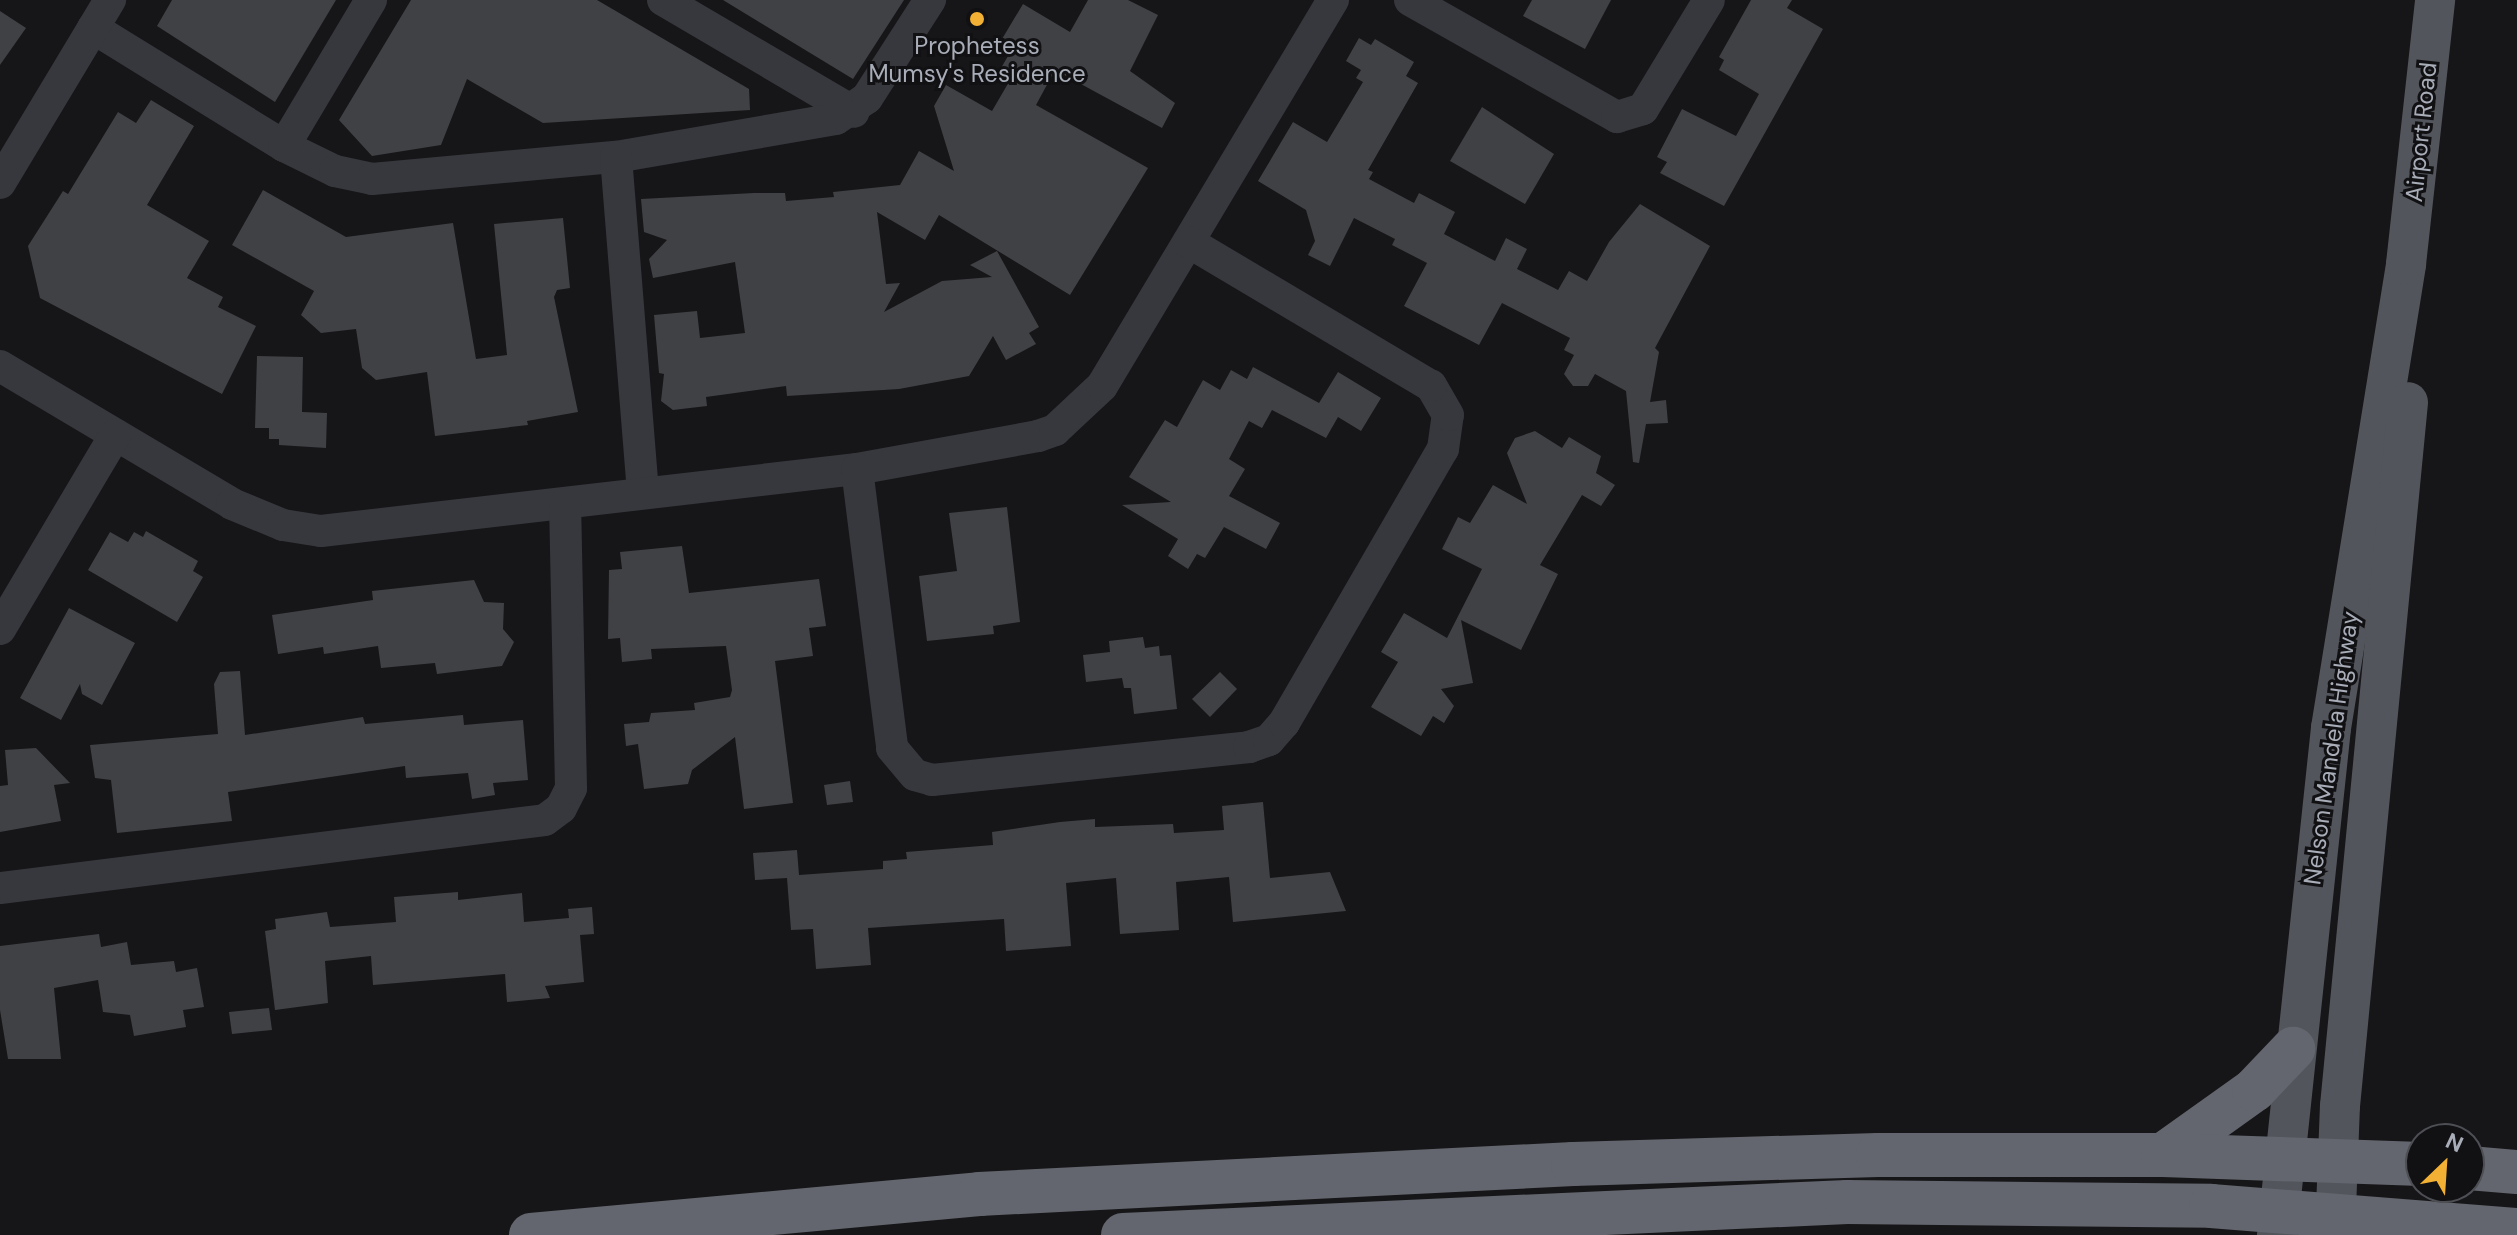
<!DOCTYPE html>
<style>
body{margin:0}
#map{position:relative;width:2517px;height:1235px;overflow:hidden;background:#161618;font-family:"DM Sans",sans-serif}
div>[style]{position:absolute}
.building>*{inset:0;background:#404145}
.minor>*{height:32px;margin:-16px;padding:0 16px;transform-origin:16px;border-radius:16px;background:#37383d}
.major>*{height:40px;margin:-20px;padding:0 20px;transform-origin:20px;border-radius:20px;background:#53555c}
.highway>*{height:44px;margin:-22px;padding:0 22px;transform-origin:22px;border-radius:22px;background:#63666e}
.dots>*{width:22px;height:22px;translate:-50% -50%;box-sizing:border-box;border:4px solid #111113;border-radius:50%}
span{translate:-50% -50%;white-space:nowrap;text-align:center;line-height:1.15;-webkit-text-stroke:6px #111113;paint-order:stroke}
.poi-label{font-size:24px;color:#a8adb8}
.street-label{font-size:24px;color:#a8adb8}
.north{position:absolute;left:2405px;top:1123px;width:80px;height:80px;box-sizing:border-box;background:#111113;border:2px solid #4d4f55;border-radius:50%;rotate:25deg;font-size:22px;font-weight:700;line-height:32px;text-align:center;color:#a8adb8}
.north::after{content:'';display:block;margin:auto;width:28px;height:36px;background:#f2b134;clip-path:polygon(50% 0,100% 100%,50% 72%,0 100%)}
</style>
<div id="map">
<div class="building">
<div style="clip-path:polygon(172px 0,336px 0,275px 102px,157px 26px)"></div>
<div style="clip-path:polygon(411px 0,597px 0,749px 89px,750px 110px,543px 123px,467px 79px,441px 145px,372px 156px,339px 120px)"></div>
<div style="clip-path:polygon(723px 0,904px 0,853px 79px)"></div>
<div style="clip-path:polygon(1088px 0,1128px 0,1158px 15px,1130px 71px,1175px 103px,1162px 128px,1055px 70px,1036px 105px,1148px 168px,1070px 295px,939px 215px,925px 240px,877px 212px,886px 284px,900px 283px,884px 312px,942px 281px,992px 277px,970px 265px,997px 251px,1039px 327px,1029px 333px,1036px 344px,1006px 360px,993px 336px,969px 376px,899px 389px,787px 396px,786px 386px,706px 397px,707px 406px,673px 410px,661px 401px,664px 374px,659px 373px,654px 315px,697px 311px,700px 338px,745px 333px,735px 262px,653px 278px,649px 259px,667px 240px,644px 232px,641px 199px,754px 193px,785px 193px,786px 201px,834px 197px,833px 192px,900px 185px,919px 151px,954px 171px,934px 106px,946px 85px,992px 111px,1013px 75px,1001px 68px,1011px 51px,999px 44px,1023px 4px,1070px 32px)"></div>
<div style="clip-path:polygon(1532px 0,1611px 0,1585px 49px,1523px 16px)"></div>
<div style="clip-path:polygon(1751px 0,1792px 0,1787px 8px,1823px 29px,1724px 206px,1660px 173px,1667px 162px,1657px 157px,1682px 109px,1736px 136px,1759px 94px,1719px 70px,1724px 60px,1719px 57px)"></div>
<div style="clip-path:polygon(0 11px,26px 28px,0 65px)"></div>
<div style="clip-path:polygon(1359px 38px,1371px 45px,1375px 39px,1414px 62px,1406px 76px,1418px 83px,1368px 170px,1373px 172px,1369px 179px,1414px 203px,1419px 193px,1455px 212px,1444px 234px,1495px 261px,1506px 238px,1527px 249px,1517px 269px,1558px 290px,1569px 271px,1587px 281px,1609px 242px,1640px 204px,1710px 246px,1655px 348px,1659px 352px,1650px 402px,1666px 400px,1668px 423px,1646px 424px,1639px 463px,1633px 462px,1626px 391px,1595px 374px,1588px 386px,1573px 386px,1564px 374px,1574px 355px,1564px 350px,1570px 338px,1502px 303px,1479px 345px,1404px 306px,1427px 263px,1392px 245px,1395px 239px,1354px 218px,1330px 266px,1308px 255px,1315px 241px,1306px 210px,1258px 181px,1293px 122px,1327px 142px,1363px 82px,1356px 78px,1361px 70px,1346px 61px)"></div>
<div style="clip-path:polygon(151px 100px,194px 126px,147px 205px,209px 241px,187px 278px,223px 297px,218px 307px,256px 326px,222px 394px,40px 298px,28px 246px,63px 191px,68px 194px,118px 112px,136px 123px)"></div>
<div style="clip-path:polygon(1482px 107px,1554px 154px,1525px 204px,1450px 161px)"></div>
<div style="clip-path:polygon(263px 190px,346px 237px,453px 223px,476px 359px,507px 355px,494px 224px,563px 218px,570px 288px,557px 290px,554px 297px,578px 412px,527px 421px,528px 425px,435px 436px,427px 372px,376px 380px,362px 368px,356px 329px,321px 333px,301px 315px,314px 291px,232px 245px)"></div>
<div style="clip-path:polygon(257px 356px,303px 357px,302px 412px,327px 413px,326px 448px,279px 445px,279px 439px,269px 439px,269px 428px,255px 428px)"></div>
<div style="clip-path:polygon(1253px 367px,1319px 403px,1338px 372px,1381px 398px,1361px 431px,1338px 417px,1326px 438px,1272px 410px,1262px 428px,1249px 421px,1229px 459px,1245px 469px,1229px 496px,1280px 523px,1266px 549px,1224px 527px,1205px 558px,1197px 554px,1188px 569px,1168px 556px,1178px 539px,1122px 505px,1171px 502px,1129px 477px,1165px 420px,1177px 427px,1203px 380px,1220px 390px,1231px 370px,1247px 379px)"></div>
<div style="clip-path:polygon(1535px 431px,1562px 448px,1569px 437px,1601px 456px,1596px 473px,1615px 485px,1601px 506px,1582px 495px,1540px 565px,1558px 574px,1521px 650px,1461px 620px,1473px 683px,1441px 689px,1454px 706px,1444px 723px,1433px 716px,1421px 736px,1371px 707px,1398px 662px,1381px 652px,1404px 613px,1447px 638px,1482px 569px,1442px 549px,1458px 517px,1470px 523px,1493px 485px,1527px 504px,1507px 453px,1515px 438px)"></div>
<div style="clip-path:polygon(1007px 507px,1020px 622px,993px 626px,994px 634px,927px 641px,919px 576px,957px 571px,949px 513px)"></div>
<div style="clip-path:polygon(146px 531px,198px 561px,193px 571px,203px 577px,177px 622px,88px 570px,110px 532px,128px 542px,134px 532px,143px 537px)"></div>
<div style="clip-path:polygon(682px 546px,689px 593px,819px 579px,826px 626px,809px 628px,813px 656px,775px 661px,793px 803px,744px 809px,735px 737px,692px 770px,688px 784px,644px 789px,638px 744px,626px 746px,624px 724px,649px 722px,651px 713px,695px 710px,694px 703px,730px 697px,732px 690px,726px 646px,651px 649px,652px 659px,622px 662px,620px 638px,608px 639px,609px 570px,622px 569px,620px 552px)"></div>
<div style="clip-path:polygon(474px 580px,484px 602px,504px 603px,503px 629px,514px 642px,502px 666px,437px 674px,435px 663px,381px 668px,378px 646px,324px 654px,323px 647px,278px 654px,272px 615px,373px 600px,372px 591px)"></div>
<div style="clip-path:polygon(69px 608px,135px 643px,102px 705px,82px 694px,80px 684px,61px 720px,20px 698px)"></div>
<div style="clip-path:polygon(1143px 637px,1145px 648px,1159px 646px,1160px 656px,1171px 655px,1177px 709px,1134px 714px,1131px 688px,1124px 688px,1122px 678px,1086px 682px,1083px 655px,1110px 652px,1109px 641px)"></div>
<div style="clip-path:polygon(240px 671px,245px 735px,363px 717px,365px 724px,463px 715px,464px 725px,523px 720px,528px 780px,493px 783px,495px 795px,472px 799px,468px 773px,406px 778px,405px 766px,228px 792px,232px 821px,117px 833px,111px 780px,95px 778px,90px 745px,218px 734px,214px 684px,220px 672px)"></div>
<div style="clip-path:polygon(1220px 672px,1237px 689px,1210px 717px,1192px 699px)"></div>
<div style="clip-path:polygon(36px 748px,70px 783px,54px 785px,61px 821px,0 832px,0 786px,8px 785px,5px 750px)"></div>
<div style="clip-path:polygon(850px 781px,853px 802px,827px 805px,824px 785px)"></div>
<div style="clip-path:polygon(1263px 802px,1270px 878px,1330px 872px,1346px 911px,1233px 922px,1229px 877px,1176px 882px,1179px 930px,1120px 934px,1116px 878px,1066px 883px,1071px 946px,1006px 951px,1004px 919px,868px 928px,871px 965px,816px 969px,813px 929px,791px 930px,787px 878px,755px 880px,753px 853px,797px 850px,799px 875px,883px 869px,883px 861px,907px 859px,906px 852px,993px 845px,992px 832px,1060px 822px,1095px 819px,1095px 827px,1173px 824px,1174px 833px,1224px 830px,1222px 806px)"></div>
<div style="clip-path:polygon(458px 892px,458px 900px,522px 893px,524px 922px,569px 918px,568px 909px,592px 907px,594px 934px,580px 935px,584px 982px,545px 986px,550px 998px,507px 1002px,505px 974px,373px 985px,371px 956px,325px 961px,328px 1003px,275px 1010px,265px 931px,276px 929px,275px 919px,327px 912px,330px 927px,396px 922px,394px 897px)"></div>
<div style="clip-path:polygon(99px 934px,101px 947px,127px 942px,131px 965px,174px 961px,176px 972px,197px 968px,204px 1007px,183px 1010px,186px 1027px,134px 1036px,130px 1015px,103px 1012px,98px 980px,54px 988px,61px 1059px,8px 1059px,0 1010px,0 946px)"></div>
<div style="clip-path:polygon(269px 1008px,272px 1030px,232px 1034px,229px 1012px)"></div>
</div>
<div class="minor">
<div style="left:663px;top:0;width:221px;rotate:30.4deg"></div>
<div style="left:1410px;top:0;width:238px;rotate:29.5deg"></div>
<div style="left:1617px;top:117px;width:27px;rotate:-17deg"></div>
<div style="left:1643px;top:109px;width:127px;rotate:-58.8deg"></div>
<div style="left:93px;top:28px;width:225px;rotate:31.7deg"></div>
<div style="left:284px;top:146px;width:57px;rotate:26.1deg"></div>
<div style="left:335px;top:171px;width:38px;rotate:12deg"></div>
<div style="left:372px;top:179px;width:245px;rotate:-5.2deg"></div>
<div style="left:616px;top:157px;width:223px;rotate:-9.8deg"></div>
<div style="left:836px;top:119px;width:37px;rotate:-34deg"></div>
<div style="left:867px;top:98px;width:117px;rotate:-57.3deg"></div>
<div style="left:284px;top:146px;width:170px;rotate:-59.2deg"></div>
<div style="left:616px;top:157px;width:337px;rotate:85.4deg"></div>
<div style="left:0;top:183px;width:214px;rotate:-59deg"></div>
<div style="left:0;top:366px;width:270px;rotate:30.7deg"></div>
<div style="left:232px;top:504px;width:55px;rotate:22.4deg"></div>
<div style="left:283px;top:525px;width:38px;rotate:9deg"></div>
<div style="left:321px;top:531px;width:540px;rotate:-6.6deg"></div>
<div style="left:857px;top:469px;width:184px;rotate:-10.3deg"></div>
<div style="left:1038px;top:436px;width:18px;rotate:-19deg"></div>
<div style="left:1055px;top:430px;width:64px;rotate:-43.1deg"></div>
<div style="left:1102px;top:386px;width:450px;rotate:-59.1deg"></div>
<div style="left:857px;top:469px;width:281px;rotate:82.8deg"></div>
<div style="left:892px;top:748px;width:35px;rotate:50deg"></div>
<div style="left:915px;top:775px;width:18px;rotate:16deg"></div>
<div style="left:932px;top:780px;width:319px;rotate:-5.9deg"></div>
<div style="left:1249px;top:747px;width:21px;rotate:-19deg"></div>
<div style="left:1269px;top:740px;width:23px;rotate:-49deg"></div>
<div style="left:1284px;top:723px;width:317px;rotate:-59.9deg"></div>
<div style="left:1443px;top:449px;width:34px;rotate:-82deg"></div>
<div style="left:1448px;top:415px;width:34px;rotate:-120deg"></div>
<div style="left:1431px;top:386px;width:282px;rotate:-149.3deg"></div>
<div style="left:0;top:629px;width:226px;rotate:-59.3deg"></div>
<div style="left:0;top:888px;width:549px;rotate:-7.11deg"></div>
<div style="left:545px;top:820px;width:20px;rotate:-37deg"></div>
<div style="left:561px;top:808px;width:22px;rotate:-63deg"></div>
<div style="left:571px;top:788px;width:284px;rotate:-91.2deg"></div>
</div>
<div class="major">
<div style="left:2277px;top:1235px;width:510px;rotate:-83.92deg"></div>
<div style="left:2331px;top:728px;width:470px;rotate:-80.8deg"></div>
<div style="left:2406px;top:264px;width:266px;rotate:-83.7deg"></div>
<div style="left:2335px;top:1235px;width:129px;rotate:-87.8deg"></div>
<div style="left:2340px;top:1106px;width:707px;rotate:-84.48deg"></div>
</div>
<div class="highway">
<div style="left:2163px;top:1155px;width:112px;rotate:-35.5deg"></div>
<div style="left:2254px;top:1090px;width:57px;rotate:-46.4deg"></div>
<div style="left:2469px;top:1168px;width:48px;rotate:4.8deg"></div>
<div style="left:531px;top:1235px;width:450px;rotate:-5.2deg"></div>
<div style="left:979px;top:1194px;width:595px;rotate:-2.89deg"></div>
<div style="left:1573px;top:1164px;width:305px;rotate:-1.7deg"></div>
<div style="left:1878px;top:1155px;width:285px"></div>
<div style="left:2163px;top:1155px;width:258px;rotate:2deg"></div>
<div style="left:1123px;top:1235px;width:725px;rotate:-2.61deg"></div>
<div style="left:1847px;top:1202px;width:364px;rotate:0.6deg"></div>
<div style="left:2211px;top:1206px;width:307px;rotate:4.5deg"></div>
</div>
<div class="dots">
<div style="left:977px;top:19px;background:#f2b134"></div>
</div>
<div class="poi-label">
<span style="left:977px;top:60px">Prophetess<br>Mumsy's Residence</span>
</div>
<div class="street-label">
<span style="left:2421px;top:132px;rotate:-84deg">Airport Road</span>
<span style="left:2331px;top:748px;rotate:-82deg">Nelson Mandela Highway</span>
</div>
<div class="north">N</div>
</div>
